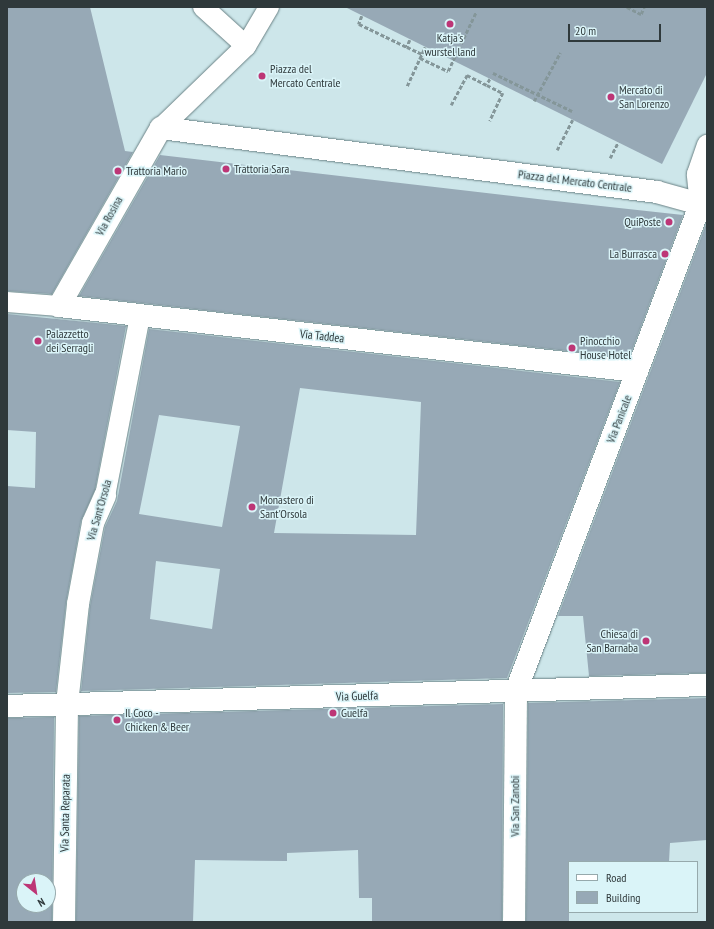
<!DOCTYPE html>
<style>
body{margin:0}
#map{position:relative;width:714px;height:929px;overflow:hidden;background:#cde6ea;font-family:"PT Sans Narrow",sans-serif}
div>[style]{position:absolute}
.building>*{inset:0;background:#97a9b6}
.path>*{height:2.5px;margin-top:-1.25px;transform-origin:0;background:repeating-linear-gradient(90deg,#849699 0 4px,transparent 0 6px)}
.roads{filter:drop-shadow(0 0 1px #6a8285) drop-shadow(0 0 1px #6a8285)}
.pedestrian>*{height:20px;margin:-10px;padding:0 10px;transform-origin:10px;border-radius:10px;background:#fff}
.minor>*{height:22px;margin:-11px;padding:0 11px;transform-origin:11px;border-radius:11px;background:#fff}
.dots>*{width:11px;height:11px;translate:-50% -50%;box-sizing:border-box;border:2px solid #daf4f8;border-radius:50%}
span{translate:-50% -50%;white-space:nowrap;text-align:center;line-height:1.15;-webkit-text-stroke:3px #daf4f8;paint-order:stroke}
.poi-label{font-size:12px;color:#2f393b}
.left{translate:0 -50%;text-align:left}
.right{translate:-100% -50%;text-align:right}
.street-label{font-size:12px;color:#2f393b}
.frame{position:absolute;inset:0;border:8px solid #2f393b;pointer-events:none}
.legend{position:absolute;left:568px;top:861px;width:130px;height:52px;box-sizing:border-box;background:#daf4f8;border:1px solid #96a9ac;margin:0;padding:5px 7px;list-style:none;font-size:12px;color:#2f393b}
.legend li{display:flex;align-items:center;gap:8px;height:20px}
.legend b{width:20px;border:1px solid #96a9ac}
.north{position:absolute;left:16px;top:873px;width:40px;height:40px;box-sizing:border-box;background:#daf4f8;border:1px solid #96a9ac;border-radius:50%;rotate:150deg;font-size:11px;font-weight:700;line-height:16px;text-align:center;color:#2f393b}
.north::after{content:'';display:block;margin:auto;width:14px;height:18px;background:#bd3676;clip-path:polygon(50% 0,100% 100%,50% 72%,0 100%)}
.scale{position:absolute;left:568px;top:24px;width:93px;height:18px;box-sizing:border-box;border:2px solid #2f393b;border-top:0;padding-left:5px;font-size:12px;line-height:14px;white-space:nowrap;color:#2f393b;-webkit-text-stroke:3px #daf4f8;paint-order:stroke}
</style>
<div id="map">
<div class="building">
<div style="clip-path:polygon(7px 7px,90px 7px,125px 151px,133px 152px,52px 294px,7px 291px)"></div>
<div style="clip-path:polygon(345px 7px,707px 7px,707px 73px,662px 164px)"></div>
<div style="clip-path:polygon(160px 155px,546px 200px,683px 215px,629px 358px,79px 296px)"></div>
<div style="clip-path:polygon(707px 222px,707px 673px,589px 676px,583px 616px,558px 616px)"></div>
<div style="clip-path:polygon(7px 314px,126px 326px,95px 490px,81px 521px,66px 603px,56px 692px,7px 693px,7px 486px,35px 488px,36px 432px,7px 430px)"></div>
<div style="clip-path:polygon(evenodd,149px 329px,620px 382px,507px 678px,81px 691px,90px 606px,105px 527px,117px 501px,149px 329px,300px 388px,421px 402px,416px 535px,274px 533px,300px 388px,149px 329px,159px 415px,240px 426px,222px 527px,139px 514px,159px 415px,149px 329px,156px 561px,220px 569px,212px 629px,150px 619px,156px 561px)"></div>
<div style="clip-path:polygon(707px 698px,707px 840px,670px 843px,669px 862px,569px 862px,569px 922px,526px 922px,528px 703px)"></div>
<div style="clip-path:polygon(503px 704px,502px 922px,372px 922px,372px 898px,359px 898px,358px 850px,287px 853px,287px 861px,195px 860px,193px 922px,76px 922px,79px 716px)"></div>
<div style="clip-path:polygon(evenodd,54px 717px,52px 922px,7px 922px,7px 718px,54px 717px,24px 881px,48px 881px,48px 905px,24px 905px,24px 881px)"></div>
</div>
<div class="path">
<div style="left:627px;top:7px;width:16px;rotate:27deg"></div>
<div style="left:641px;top:14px;width:8px;rotate:-67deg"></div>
<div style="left:362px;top:16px;width:9px;rotate:111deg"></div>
<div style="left:359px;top:24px;width:53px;rotate:25.6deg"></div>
<div style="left:410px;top:40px;width:8px;rotate:113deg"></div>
<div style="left:407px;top:47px;width:17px;rotate:25deg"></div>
<div style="left:420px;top:58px;width:31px;rotate:25deg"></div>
<div style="left:448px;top:71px;width:65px;rotate:-64.6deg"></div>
<div style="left:493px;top:73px;width:88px;rotate:25.7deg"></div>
<div style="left:490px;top:79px;width:7px;rotate:117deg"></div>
<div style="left:487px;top:85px;width:18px;rotate:27deg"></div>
<div style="left:503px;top:93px;width:31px;rotate:115deg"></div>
<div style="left:407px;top:86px;width:43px;rotate:-65.2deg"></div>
<div style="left:534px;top:101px;width:55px;rotate:-61.6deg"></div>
<div style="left:451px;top:105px;width:34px;rotate:-62deg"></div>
<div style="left:467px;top:75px;width:22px;rotate:27deg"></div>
<div style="left:557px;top:150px;width:34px;rotate:-63deg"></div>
<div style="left:610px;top:158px;width:18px;rotate:-63deg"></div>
</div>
<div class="roads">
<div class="pedestrian">
<div style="left:203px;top:7px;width:58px;rotate:42.2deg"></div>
<div style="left:161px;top:128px;width:118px;rotate:-44deg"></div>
<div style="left:246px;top:46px;width:45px;rotate:-59.5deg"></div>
<div style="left:700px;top:205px;width:31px;rotate:-96deg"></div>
<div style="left:697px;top:174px;width:31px;rotate:-71deg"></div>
<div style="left:7px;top:302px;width:52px;rotate:4.4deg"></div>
<div style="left:105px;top:496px;width:183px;rotate:-79deg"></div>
</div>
<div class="minor">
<div style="left:637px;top:371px;width:582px;rotate:-173.58deg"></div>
<div style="left:59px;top:306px;width:205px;rotate:-60.2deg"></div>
<div style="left:161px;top:128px;width:500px;rotate:7.35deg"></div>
<div style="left:657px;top:192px;width:52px;rotate:15.6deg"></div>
<div style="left:7px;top:706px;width:700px;rotate:-1.72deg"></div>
<div style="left:64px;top:922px;width:218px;rotate:-89.2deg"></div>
<div style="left:67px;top:704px;width:101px;rotate:-83.7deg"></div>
<div style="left:78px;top:604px;width:82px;rotate:-79.5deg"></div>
<div style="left:93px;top:523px;width:30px;rotate:-66deg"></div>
<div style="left:514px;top:922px;width:231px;rotate:-89.5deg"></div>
<div style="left:516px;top:691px;width:520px;rotate:-69.26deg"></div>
</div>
</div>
<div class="dots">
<div style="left:450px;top:24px;background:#bd3676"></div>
<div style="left:262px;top:76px;background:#bd3676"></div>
<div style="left:611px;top:97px;background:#bd3676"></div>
<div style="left:226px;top:169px;background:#bd3676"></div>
<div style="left:118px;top:171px;background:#bd3676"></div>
<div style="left:669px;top:222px;background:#bd3676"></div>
<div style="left:665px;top:254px;background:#bd3676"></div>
<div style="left:38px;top:341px;background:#bd3676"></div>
<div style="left:572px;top:348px;background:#bd3676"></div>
<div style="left:252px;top:507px;background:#bd3676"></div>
<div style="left:646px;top:641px;background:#bd3676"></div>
<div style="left:333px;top:713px;background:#bd3676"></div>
<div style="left:117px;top:720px;background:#bd3676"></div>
</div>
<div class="poi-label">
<span style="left:450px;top:45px">Katja's<br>wurstel land</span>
<span class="left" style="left:270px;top:76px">Piazza del<br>Mercato Centrale</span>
<span class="left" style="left:619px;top:97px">Mercato di<br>San Lorenzo</span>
<span class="left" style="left:234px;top:169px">Trattoria Sara</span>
<span class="left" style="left:126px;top:171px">Trattoria Mario</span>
<span class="right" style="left:661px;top:222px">QuiPoste</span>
<span class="right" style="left:657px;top:254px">La Burrasca</span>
<span class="left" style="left:46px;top:341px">Palazzetto<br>dei Serragli</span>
<span class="left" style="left:580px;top:348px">Pinocchio<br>House Hotel</span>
<span class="left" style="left:260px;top:507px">Monastero di<br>Sant'Orsola</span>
<span class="right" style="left:638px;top:641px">Chiesa di<br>San Barnaba</span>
<span class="left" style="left:125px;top:720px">Il Coco -<br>Chicken &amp; Beer</span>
<span class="left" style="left:341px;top:713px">Guelfa</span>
</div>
<div class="street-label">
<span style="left:575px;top:181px;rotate:7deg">Piazza del Mercato Centrale</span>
<span style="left:109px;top:216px;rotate:-61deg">Via Rosina</span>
<span style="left:322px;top:336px;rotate:6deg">Via Taddea</span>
<span style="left:619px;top:419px;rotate:-69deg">Via Panicale</span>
<span style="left:99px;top:510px;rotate:-74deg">Via Sant'Orsola</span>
<span style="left:357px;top:696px;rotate:-2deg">Via Guelfa</span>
<span style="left:515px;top:806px;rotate:-90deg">Via San Zanobi</span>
<span style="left:65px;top:813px;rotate:-89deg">Via Santa Reparata</span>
</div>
<div class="frame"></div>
<ul class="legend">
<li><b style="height:5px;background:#fff"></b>Road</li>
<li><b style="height:11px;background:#97a9b6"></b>Building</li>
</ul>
<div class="north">N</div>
<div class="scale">20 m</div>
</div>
